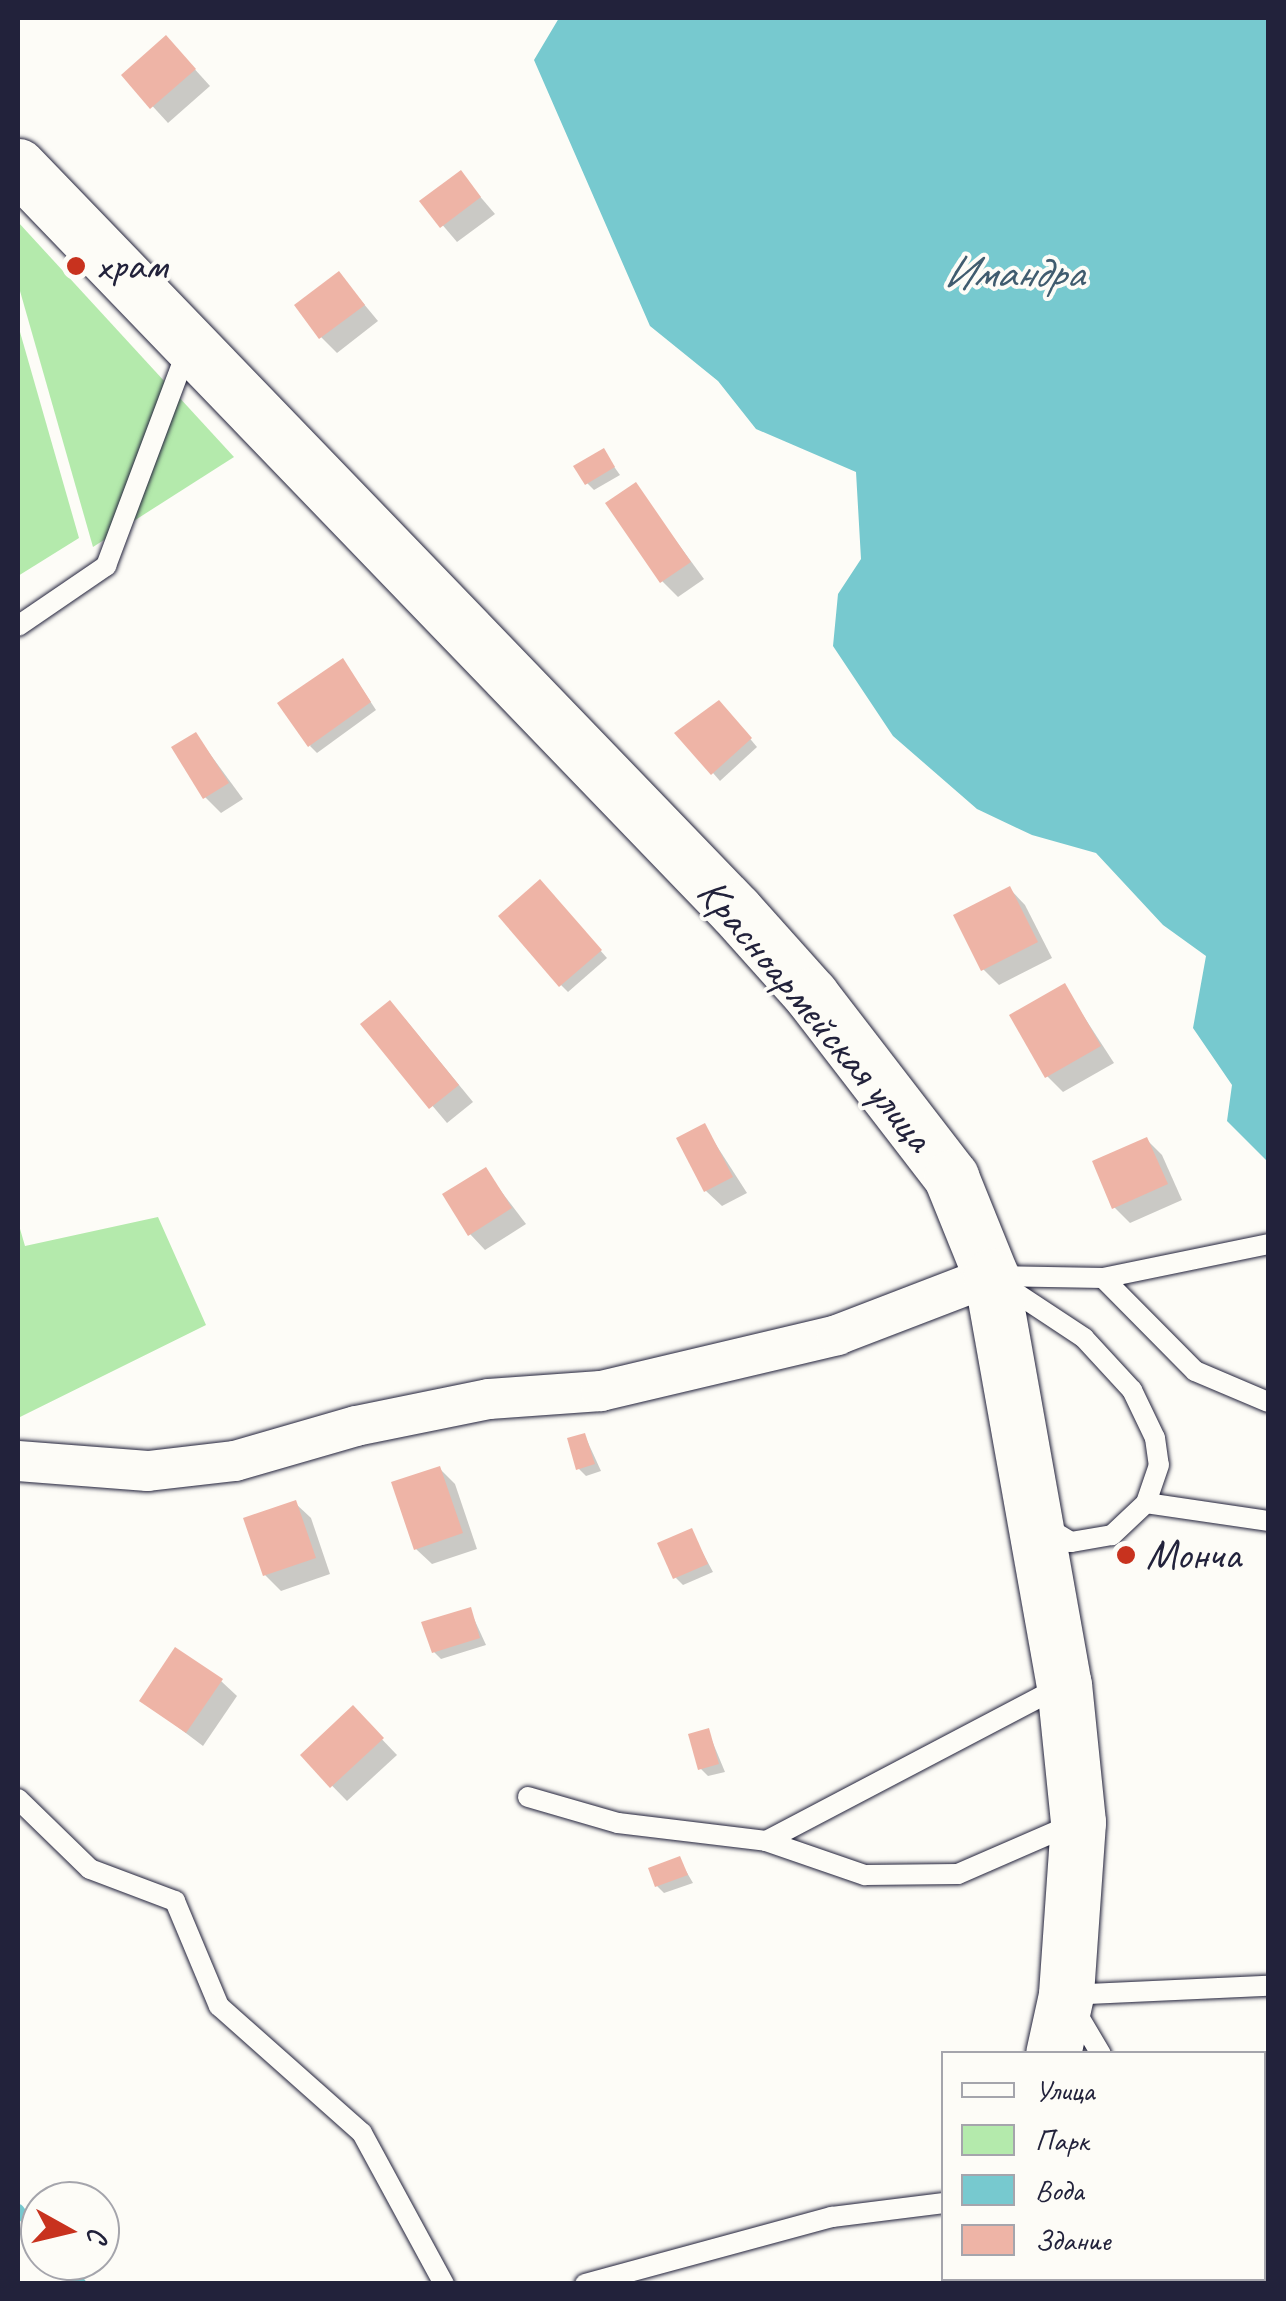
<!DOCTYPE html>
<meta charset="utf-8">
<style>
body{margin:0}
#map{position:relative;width:1286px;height:2301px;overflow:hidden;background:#fdfcf7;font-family:Caveat,sans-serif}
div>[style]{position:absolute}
.green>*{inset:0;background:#b4eaac}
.water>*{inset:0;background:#77c9cf}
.shadow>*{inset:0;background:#0003}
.stream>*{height:11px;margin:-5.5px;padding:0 5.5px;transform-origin:5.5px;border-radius:5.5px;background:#77c9cf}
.building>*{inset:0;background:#eeb4a6}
.roads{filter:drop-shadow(0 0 2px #22223b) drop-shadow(0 0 2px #22223b)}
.lane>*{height:20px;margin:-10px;padding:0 10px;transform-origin:10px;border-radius:10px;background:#fdfcf7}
.street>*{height:40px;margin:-20px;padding:0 20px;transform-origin:20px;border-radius:20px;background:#fdfcf7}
.secondary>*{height:55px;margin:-27.5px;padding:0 27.5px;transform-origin:27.5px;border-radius:27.5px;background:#fdfcf7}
.dots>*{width:28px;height:28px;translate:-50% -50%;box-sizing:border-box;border:5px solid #fdfcf7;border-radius:50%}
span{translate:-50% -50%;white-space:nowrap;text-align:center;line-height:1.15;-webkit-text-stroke:8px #fdfcf7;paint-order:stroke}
.poi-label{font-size:42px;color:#22223b}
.left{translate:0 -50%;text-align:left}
.street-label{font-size:42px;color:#22223b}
.water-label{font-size:45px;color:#405c6f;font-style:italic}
.frame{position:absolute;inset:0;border:20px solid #22223b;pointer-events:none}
.legend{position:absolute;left:941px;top:2051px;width:325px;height:230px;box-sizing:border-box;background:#fdfcf7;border:2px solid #a5a5ac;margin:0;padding:12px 18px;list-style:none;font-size:30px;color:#22223b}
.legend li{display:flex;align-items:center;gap:20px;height:50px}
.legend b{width:50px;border:2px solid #a5a5ac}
.north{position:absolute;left:20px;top:2181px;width:100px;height:100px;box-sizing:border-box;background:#fdfcf7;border:2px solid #a5a5ac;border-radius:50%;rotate:98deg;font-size:28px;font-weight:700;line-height:40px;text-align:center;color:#22223b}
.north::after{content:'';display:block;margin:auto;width:35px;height:45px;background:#c8321e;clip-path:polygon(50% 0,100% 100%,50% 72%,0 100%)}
</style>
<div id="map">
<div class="green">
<div style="clip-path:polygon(18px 222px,234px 457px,93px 547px,18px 284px)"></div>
<div style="clip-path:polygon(18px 325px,79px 538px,18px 576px)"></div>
<div style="clip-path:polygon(158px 1217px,206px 1325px,18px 1418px,18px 1222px,25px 1246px)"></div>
</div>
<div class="water">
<div style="clip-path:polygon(559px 18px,1268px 18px,1268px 1162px,1227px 1121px,1232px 1085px,1193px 1028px,1206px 956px,1163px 925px,1096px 853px,1032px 835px,977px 809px,893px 736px,833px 646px,838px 594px,861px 559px,856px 472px,756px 429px,718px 381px,650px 326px,534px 60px)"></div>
</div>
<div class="shadow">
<div style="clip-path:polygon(181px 54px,210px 86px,168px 123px,124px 75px)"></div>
<div style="clip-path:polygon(460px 173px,495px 214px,457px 242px,423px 202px)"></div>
<div style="clip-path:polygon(339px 274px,378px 321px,337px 353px,321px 337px)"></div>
<div style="clip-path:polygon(603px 451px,620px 475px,594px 490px,587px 483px)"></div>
<div style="clip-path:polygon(635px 485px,704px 579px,678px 597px,662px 581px)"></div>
<div style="clip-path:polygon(349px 669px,376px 710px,317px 753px,310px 746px)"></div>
<div style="clip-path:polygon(726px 710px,757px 747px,720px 781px,678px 733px)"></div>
<div style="clip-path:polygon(196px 735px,243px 799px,221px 813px,205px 797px)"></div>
<div style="clip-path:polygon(1010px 889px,1025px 905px,1052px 958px,999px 985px,983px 969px)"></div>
<div style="clip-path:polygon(547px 890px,607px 958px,568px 992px,561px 985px)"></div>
<div style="clip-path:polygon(1064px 986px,1114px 1063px,1063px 1092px,1047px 1076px)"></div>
<div style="clip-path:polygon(405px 1019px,473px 1102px,447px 1123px,364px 1025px)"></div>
<div style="clip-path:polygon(704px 1126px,747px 1193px,722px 1206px,706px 1191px)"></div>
<div style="clip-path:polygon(1147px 1140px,1162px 1155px,1182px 1200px,1130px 1223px,1114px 1207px)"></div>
<div style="clip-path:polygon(485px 1170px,526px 1224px,485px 1250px,470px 1234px)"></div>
<div style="clip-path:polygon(585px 1436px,601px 1471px,586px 1476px,579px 1469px)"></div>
<div style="clip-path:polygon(440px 1469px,455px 1484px,477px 1549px,432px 1564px,416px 1549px)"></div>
<div style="clip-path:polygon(295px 1503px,311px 1518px,330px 1574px,281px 1591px,265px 1575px)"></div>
<div style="clip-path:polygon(691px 1531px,713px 1572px,683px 1585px,676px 1578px)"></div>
<div style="clip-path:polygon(470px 1610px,486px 1645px,441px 1659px,434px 1652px)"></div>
<div style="clip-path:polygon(221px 1681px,237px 1696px,203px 1746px,142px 1700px)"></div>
<div style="clip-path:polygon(353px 1709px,397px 1755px,347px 1801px,303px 1756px)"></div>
<div style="clip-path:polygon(708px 1731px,725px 1772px,708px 1776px,701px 1769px)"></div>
<div style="clip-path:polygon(679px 1859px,693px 1883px,664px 1893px,657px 1886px)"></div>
</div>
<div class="stream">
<div style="left:18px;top:2209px;width:36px;rotate:53deg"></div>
<div style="left:61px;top:2261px;width:30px;rotate:49deg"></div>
</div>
<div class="building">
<div style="clip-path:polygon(166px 35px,196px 69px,150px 109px,121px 75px)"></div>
<div style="clip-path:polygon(461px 170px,481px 197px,440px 228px,419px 201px)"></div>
<div style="clip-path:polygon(339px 271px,365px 305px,319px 339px,294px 305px)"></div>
<div style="clip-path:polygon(604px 448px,615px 467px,585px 485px,573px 466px)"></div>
<div style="clip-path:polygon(636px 482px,691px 562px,660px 583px,605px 503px)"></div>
<div style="clip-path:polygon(343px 658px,371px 702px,308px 747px,277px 703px)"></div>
<div style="clip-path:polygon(719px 700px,752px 738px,711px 775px,674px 733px)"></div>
<div style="clip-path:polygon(196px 732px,229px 783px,203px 799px,171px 747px)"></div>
<div style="clip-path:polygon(540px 879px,602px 950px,559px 987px,498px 916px)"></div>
<div style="clip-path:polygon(1010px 886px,1038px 942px,981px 971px,953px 915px)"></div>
<div style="clip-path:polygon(1065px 983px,1101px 1046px,1045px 1078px,1009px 1015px)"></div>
<div style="clip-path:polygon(390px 1000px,459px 1085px,429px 1109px,360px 1024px)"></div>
<div style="clip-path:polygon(705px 1123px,733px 1177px,704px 1192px,676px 1138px)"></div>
<div style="clip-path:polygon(1147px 1137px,1168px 1184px,1112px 1209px,1092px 1161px)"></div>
<div style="clip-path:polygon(486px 1167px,512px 1208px,468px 1236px,442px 1194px)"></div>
<div style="clip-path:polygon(585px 1433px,595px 1464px,576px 1470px,567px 1438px)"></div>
<div style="clip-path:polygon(440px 1466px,463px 1533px,414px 1550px,391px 1482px)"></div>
<div style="clip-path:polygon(296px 1500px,316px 1558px,263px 1576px,243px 1518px)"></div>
<div style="clip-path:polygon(692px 1528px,708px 1564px,673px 1579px,657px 1543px)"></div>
<div style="clip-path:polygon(471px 1607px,480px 1638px,432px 1653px,421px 1622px)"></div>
<div style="clip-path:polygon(175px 1647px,223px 1679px,186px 1733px,139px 1701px)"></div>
<div style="clip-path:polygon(353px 1705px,384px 1738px,330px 1788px,300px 1755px)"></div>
<div style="clip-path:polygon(709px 1728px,719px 1764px,698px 1770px,688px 1734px)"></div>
<div style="clip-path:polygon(680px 1856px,688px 1875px,655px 1887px,648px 1868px)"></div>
</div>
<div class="roads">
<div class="lane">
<div style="left:18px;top:626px;width:107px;rotate:-34.3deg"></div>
<div style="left:106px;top:566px;width:233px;rotate:-69.4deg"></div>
<div style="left:993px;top:1276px;width:110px;rotate:1deg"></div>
<div style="left:1103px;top:1278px;width:168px;rotate:-11.6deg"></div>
<div style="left:1103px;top:1278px;width:131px;rotate:45.3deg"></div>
<div style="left:1195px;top:1371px;width:79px;rotate:23deg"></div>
<div style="left:1001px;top:1283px;width:100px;rotate:33.5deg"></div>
<div style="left:1084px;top:1338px;width:71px;rotate:47.3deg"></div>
<div style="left:1132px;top:1390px;width:53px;rotate:64.4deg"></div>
<div style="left:1155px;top:1438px;width:27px;rotate:82deg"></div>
<div style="left:1159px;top:1465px;width:40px;rotate:108.9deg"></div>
<div style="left:1146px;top:1503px;width:47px;rotate:136.7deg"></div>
<div style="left:1112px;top:1535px;width:42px;rotate:170.3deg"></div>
<div style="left:1071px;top:1542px;width:31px;rotate:-149deg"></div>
<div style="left:1146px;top:1503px;width:123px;rotate:8.4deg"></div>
<div style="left:528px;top:1797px;width:94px;rotate:16.1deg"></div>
<div style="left:618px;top:1823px;width:149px;rotate:6.9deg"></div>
<div style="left:766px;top:1841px;width:331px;rotate:-27.7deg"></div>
<div style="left:18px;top:1799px;width:100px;rotate:44.2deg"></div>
<div style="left:90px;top:1869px;width:91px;rotate:20.6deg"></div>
<div style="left:175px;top:1901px;width:114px;rotate:67.3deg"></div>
<div style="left:219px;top:2006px;width:191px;rotate:41.6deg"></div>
<div style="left:362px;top:2133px;width:172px;rotate:61.5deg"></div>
<div style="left:766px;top:1841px;width:105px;rotate:19deg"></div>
<div style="left:865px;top:1875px;width:93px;rotate:-0.6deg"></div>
<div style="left:958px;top:1874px;width:125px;rotate:-23.5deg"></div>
<div style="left:1101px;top:2054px;width:69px;rotate:-120.7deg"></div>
<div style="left:1066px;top:1995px;width:202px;rotate:-2.6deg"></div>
<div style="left:1190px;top:2278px;width:6px;rotate:72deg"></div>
<div style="left:585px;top:2284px;width:256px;rotate:-15.2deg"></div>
<div style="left:832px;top:2217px;width:113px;rotate:-7.1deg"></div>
</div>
<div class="street">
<div style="left:18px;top:1461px;width:130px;rotate:4.4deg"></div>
<div style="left:148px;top:1471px;width:88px;rotate:-6.6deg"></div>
<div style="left:235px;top:1461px;width:126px;rotate:-16.1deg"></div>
<div style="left:356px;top:1426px;width:136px;rotate:-11.5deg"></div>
<div style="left:489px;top:1399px;width:112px;rotate:-4.1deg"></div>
<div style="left:601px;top:1391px;width:243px;rotate:-13.3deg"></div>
<div style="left:837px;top:1335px;width:165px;rotate:-21deg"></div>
</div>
<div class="secondary">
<div style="left:18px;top:166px;width:1035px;rotate:46.06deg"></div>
<div style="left:736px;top:911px;width:113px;rotate:48.2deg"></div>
<div style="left:811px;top:995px;width:230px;rotate:52.4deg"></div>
<div style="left:951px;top:1177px;width:107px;rotate:68deg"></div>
<div style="left:991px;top:1276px;width:414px;rotate:79.9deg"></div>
<div style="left:1064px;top:1684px;width:139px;rotate:84.2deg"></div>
<div style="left:1078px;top:1822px;width:173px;rotate:94deg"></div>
<div style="left:1066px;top:1995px;width:60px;rotate:102.4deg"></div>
<div style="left:1012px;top:2284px;width:6px;rotate:-81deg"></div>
</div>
</div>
<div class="dots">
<div style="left:76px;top:266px;background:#c8321e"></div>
<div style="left:1126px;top:1555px;background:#c8321e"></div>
</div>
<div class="poi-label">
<span class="left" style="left:96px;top:266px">храм</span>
<span class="left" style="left:1146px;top:1555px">Монча</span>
</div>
<div class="street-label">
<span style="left:815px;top:1015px;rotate:50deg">Красноармейская улица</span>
</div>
<div class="water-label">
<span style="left:1013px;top:273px">Имандра</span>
</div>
<div class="frame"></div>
<ul class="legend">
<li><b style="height:12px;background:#fdfcf7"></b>Улица</li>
<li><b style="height:28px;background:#b4eaac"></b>Парк</li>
<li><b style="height:28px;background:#77c9cf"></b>Вода</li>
<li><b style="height:28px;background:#eeb4a6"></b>Здание</li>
</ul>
<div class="north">С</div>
</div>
